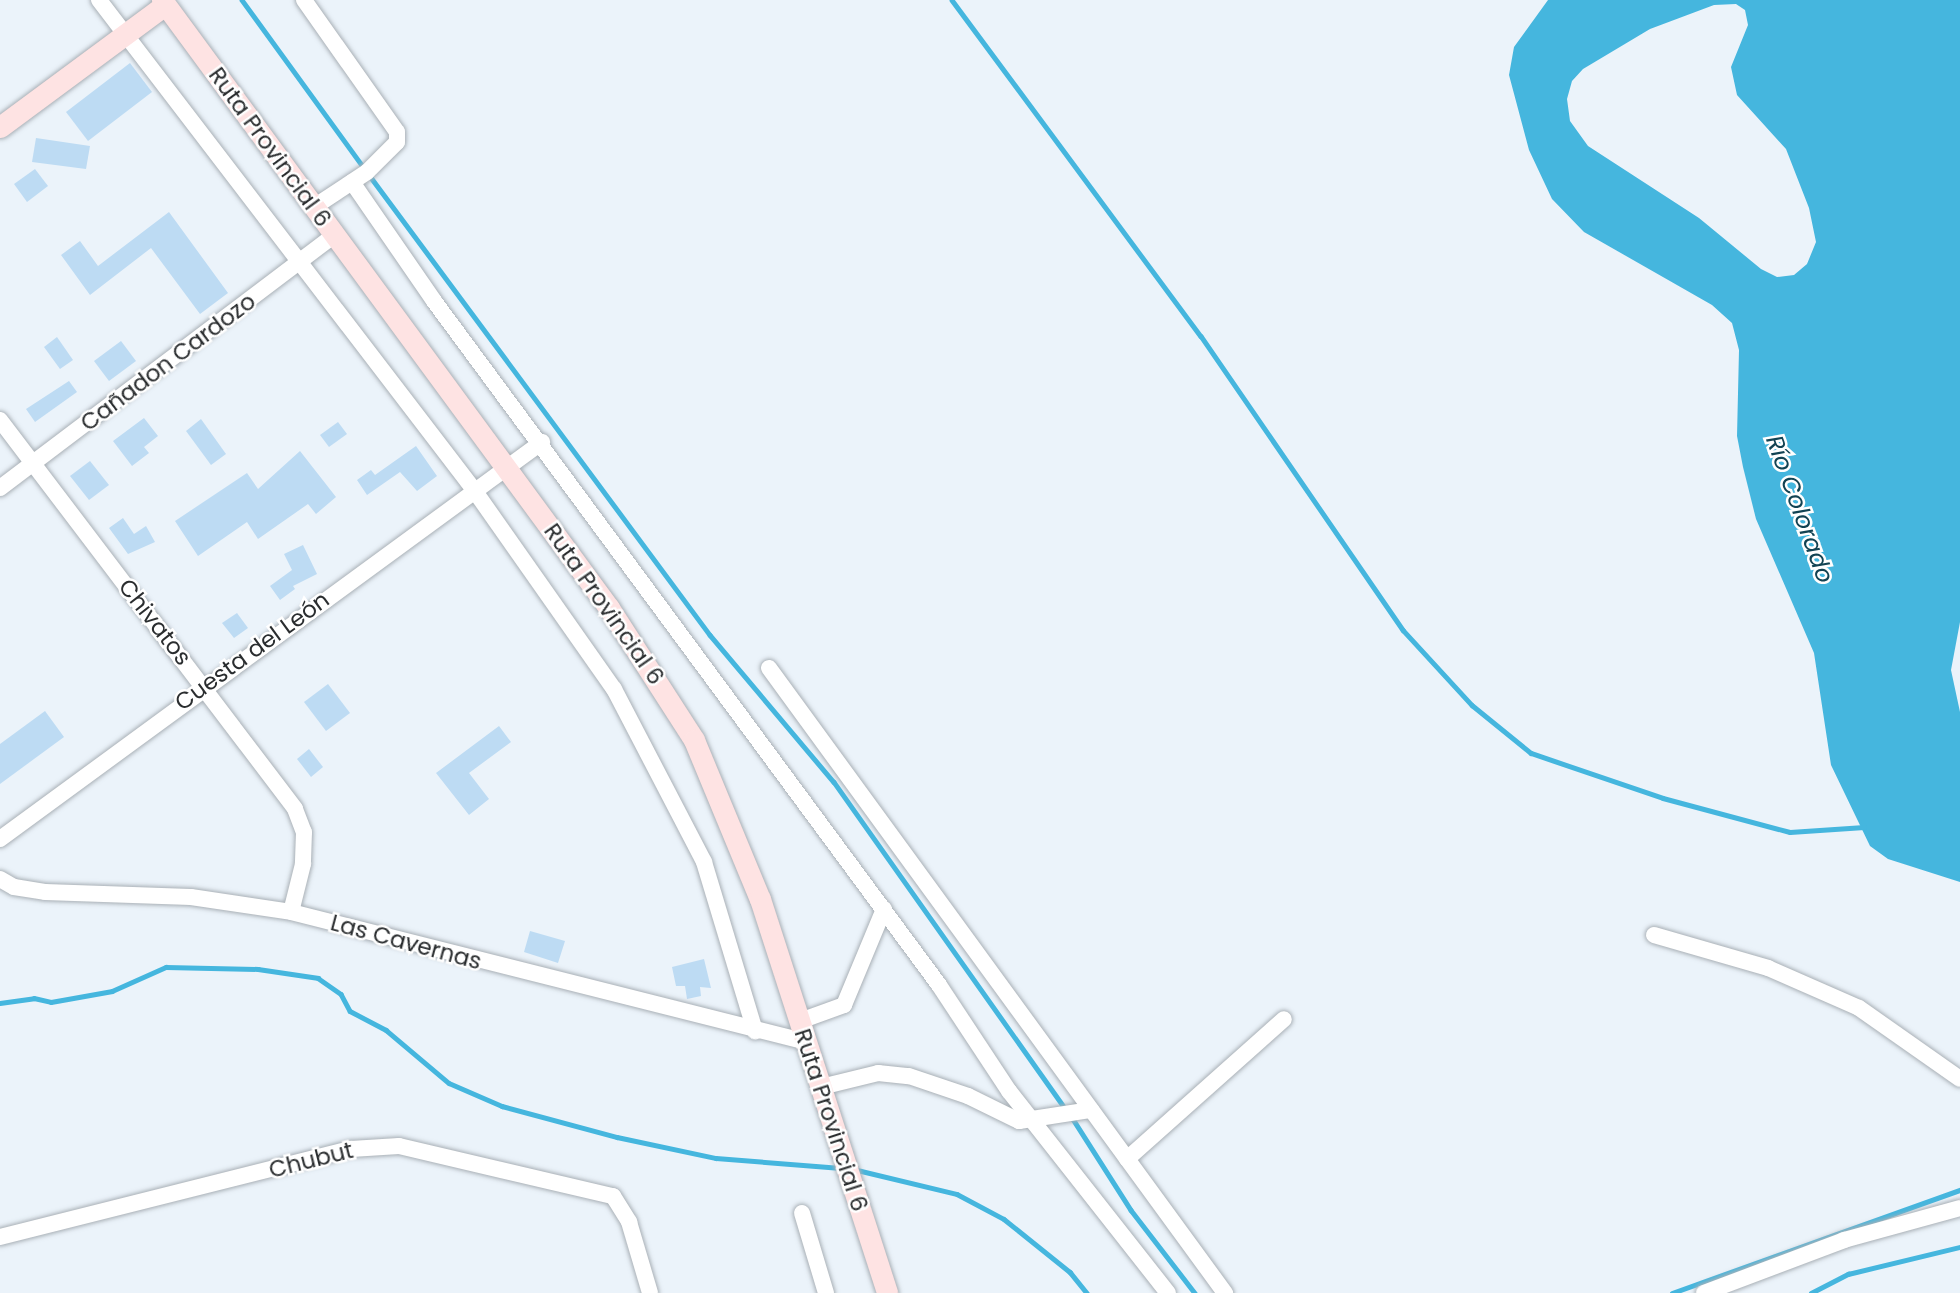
<!DOCTYPE html>
<meta charset="utf-8">
<style>
body{margin:0}
#map{position:relative;width:1960px;height:1293px;overflow:hidden;background:#ebf3fa;font-family:Poppins,sans-serif}
div>[style]{position:absolute}
.water>*{inset:0;background:#45b6de}
.stream>*{height:4.5px;margin:-2.25px;padding:0 2.25px;transform-origin:2.25px;border-radius:2.25px;background:#45b6de}
.building>*{inset:0;background:#bddbf3}
.roads{filter:drop-shadow(0 0 2px #a9b0b6) drop-shadow(0 0 2px #a9b0b6)}
.street>*{height:16px;margin:-8px;padding:0 8px;transform-origin:8px;border-radius:8px;background:#fff}
.secondary>*{height:21px;margin:-10.5px;padding:0 10.5px;transform-origin:10.5px;border-radius:10.5px;background:#fee3e3}
span{translate:-50% -50%;white-space:nowrap;text-align:center;line-height:1.15;-webkit-text-stroke:5px #fff;paint-order:stroke}
.street-label{font-size:23px;color:#2a2d2f}
.water-label{font-size:24px;color:#124353;font-style:italic}
</style>
<div id="map">
<div class="water">
<div style="clip-path:polygon(evenodd,1548px 0,1960px 0,1960px 622px,1951px 670px,1960px 712px,1960px 882px,1888px 859px,1870px 846px,1831px 765px,1814px 653px,1756px 519px,1743px 467px,1737px 436px,1739px 350px,1732px 323px,1712px 305px,1584px 232px,1552px 199px,1529px 150px,1509px 75px,1514px 47px,1548px 0,1736px 4px,1745px 10px,1748px 25px,1731px 67px,1737px 95px,1786px 149px,1809px 208px,1816px 242px,1807px 264px,1794px 275px,1777px 277px,1761px 269px,1699px 218px,1588px 146px,1570px 121px,1567px 99px,1572px 81px,1583px 69px,1650px 29px,1714px 5px,1736px 4px)"></div>
</div>
<div class="stream">
<div style="left:242px;top:0;width:209px;rotate:54deg"></div>
<div style="left:952px;top:0;width:418px;rotate:53.5deg"></div>
<div style="left:1201px;top:336px;width:357px;rotate:55.5deg"></div>
<div style="left:1403px;top:630px;width:102px;rotate:47.4deg"></div>
<div style="left:1472px;top:705px;width:76px;rotate:39.1deg"></div>
<div style="left:1531px;top:753px;width:139px;rotate:18.8deg"></div>
<div style="left:1663px;top:798px;width:131px;rotate:15deg"></div>
<div style="left:1790px;top:832px;width:74px;rotate:-3.9deg"></div>
<div style="left:370px;top:176px;width:571px;rotate:53.47deg"></div>
<div style="left:710px;top:635px;width:192px;rotate:49.9deg"></div>
<div style="left:834px;top:782px;width:396px;rotate:54.7deg"></div>
<div style="left:0;top:1003px;width:34px;rotate:-8deg"></div>
<div style="left:34px;top:998px;width:17px;rotate:13deg"></div>
<div style="left:51px;top:1002px;width:62px;rotate:-10.2deg"></div>
<div style="left:112px;top:991px;width:59px;rotate:-24deg"></div>
<div style="left:166px;top:967px;width:92px;rotate:1.2deg"></div>
<div style="left:258px;top:969px;width:61px;rotate:8.5deg"></div>
<div style="left:318px;top:978px;width:28px;rotate:35deg"></div>
<div style="left:341px;top:994px;width:19px;rotate:62deg"></div>
<div style="left:350px;top:1011px;width:41px;rotate:27.8deg"></div>
<div style="left:386px;top:1030px;width:82px;rotate:40.1deg"></div>
<div style="left:449px;top:1083px;width:58px;rotate:23.5deg"></div>
<div style="left:502px;top:1106px;width:119px;rotate:15.1deg"></div>
<div style="left:617px;top:1137px;width:101px;rotate:12deg"></div>
<div style="left:716px;top:1158px;width:125px;rotate:4.6deg"></div>
<div style="left:1073px;top:1119px;width:108px;rotate:57.5deg"></div>
<div style="left:1131px;top:1210px;width:105px;rotate:52.4deg"></div>
<div style="left:853px;top:1169px;width:107px;rotate:13.5deg"></div>
<div style="left:957px;top:1194px;width:53px;rotate:28deg"></div>
<div style="left:1004px;top:1219px;width:85px;rotate:38.8deg"></div>
<div style="left:1070px;top:1272px;width:27px;rotate:51deg"></div>
<div style="left:1672px;top:1293px;width:306px;rotate:-19.7deg"></div>
<div style="left:1811px;top:1293px;width:42px;rotate:-27.2deg"></div>
<div style="left:1848px;top:1274px;width:115px;rotate:-13.6deg"></div>
</div>
<div class="building">
<div style="clip-path:polygon(130px 63px,152px 92px,88px 141px,66px 112px)"></div>
<div style="clip-path:polygon(36px 138px,90px 146px,86px 169px,32px 162px)"></div>
<div style="clip-path:polygon(35px 169px,48px 186px,27px 202px,14px 184px)"></div>
<div style="clip-path:polygon(169px 212px,228px 293px,200px 314px,151px 248px,90px 295px,61px 255px,80px 241px,98px 266px)"></div>
<div style="clip-path:polygon(57px 337px,73px 360px,60px 369px,44px 347px)"></div>
<div style="clip-path:polygon(121px 341px,136px 361px,109px 381px,94px 361px)"></div>
<div style="clip-path:polygon(69px 381px,77px 392px,35px 422px,26px 409px)"></div>
<div style="clip-path:polygon(144px 418px,158px 436px,144px 447px,149px 453px,132px 466px,113px 441px)"></div>
<div style="clip-path:polygon(201px 419px,226px 454px,211px 465px,186px 431px)"></div>
<div style="clip-path:polygon(338px 422px,347px 434px,329px 447px,320px 435px)"></div>
<div style="clip-path:polygon(416px 446px,437px 476px,417px 491px,400px 472px,367px 495px,357px 480px,371px 470px,375px 475px)"></div>
<div style="clip-path:polygon(300px 451px,336px 497px,316px 514px,308px 504px,258px 539px,247px 522px,198px 556px,175px 521px,247px 473px,258px 489px)"></div>
<div style="clip-path:polygon(90px 461px,109px 485px,89px 500px,70px 476px)"></div>
<div style="clip-path:polygon(123px 518px,134px 534px,146px 526px,155px 542px,128px 554px,109px 528px)"></div>
<div style="clip-path:polygon(303px 545px,317px 574px,293px 586px,295px 589px,280px 600px,270px 586px,292px 570px,284px 554px)"></div>
<div style="clip-path:polygon(237px 613px,248px 628px,234px 638px,222px 623px)"></div>
<div style="clip-path:polygon(328px 684px,350px 713px,326px 731px,304px 702px)"></div>
<div style="clip-path:polygon(45px 711px,64px 737px,0 784px,0 744px)"></div>
<div style="clip-path:polygon(499px 726px,511px 742px,469px 773px,489px 799px,469px 815px,436px 773px)"></div>
<div style="clip-path:polygon(309px 749px,323px 767px,311px 777px,297px 759px)"></div>
<div style="clip-path:polygon(530px 931px,565px 941px,558px 963px,524px 952px)"></div>
<div style="clip-path:polygon(704px 959px,711px 988px,700px 987px,701px 996px,687px 999px,685px 986px,676px 986px,672px 967px)"></div>
</div>
<div class="roads">
<div class="street">
<div style="left:99px;top:0;width:617px;rotate:52.57deg"></div>
<div style="left:474px;top:490px;width:243px;rotate:54.9deg"></div>
<div style="left:614px;top:689px;width:195px;rotate:62.5deg"></div>
<div style="left:704px;top:862px;width:177px;rotate:73.2deg"></div>
<div style="left:304px;top:0;width:161px;rotate:54.8deg"></div>
<div style="left:397px;top:132px;width:10px;rotate:90deg"></div>
<div style="left:397px;top:142px;width:42px;rotate:135deg"></div>
<div style="left:367px;top:172px;width:64px;rotate:146.6deg"></div>
<div style="left:352px;top:182px;width:145px;rotate:55.4deg"></div>
<div style="left:434px;top:301px;width:850px;rotate:53.56deg"></div>
<div style="left:939px;top:985px;width:127px;rotate:56.6deg"></div>
<div style="left:1009px;top:1091px;width:257px;rotate:51.8deg"></div>
<div style="left:0;top:420px;width:488px;rotate:52.8deg"></div>
<div style="left:295px;top:809px;width:25px;rotate:69deg"></div>
<div style="left:304px;top:832px;width:32px;rotate:92deg"></div>
<div style="left:303px;top:864px;width:49px;rotate:104deg"></div>
<div style="left:0;top:488px;width:420px;rotate:-37.1deg"></div>
<div style="left:769px;top:668px;width:774px;rotate:53.89deg"></div>
<div style="left:0;top:839px;width:672px;rotate:-36.22deg"></div>
<div style="left:0;top:879px;width:16px;rotate:30deg"></div>
<div style="left:14px;top:887px;width:31px;rotate:9deg"></div>
<div style="left:45px;top:892px;width:146px;rotate:2deg"></div>
<div style="left:191px;top:897px;width:101px;rotate:8.5deg"></div>
<div style="left:291px;top:912px;width:532px;rotate:14.14deg"></div>
<div style="left:1654px;top:935px;width:119px;rotate:16.1deg"></div>
<div style="left:1768px;top:968px;width:99px;rotate:23.7deg"></div>
<div style="left:1859px;top:1008px;width:123px;rotate:35.1deg"></div>
<div style="left:800px;top:1021px;width:47px;rotate:-20deg"></div>
<div style="left:844px;top:1005px;width:104px;rotate:-67.4deg"></div>
<div style="left:821px;top:1087px;width:59px;rotate:-13.8deg"></div>
<div style="left:878px;top:1073px;width:31px;rotate:6deg"></div>
<div style="left:909px;top:1076px;width:62px;rotate:18.7deg"></div>
<div style="left:968px;top:1096px;width:57px;rotate:26.1deg"></div>
<div style="left:1019px;top:1121px;width:73px;rotate:-8.7deg"></div>
<div style="left:1127px;top:1159px;width:210px;rotate:-41.7deg"></div>
<div style="left:802px;top:1213px;width:84px;rotate:73.3deg"></div>
<div style="left:0;top:1237px;width:362px;rotate:-14.1deg"></div>
<div style="left:351px;top:1149px;width:48px;rotate:-3.6deg"></div>
<div style="left:399px;top:1146px;width:220px;rotate:13.2deg"></div>
<div style="left:613px;top:1196px;width:31px;rotate:58deg"></div>
<div style="left:629px;top:1222px;width:74px;rotate:73.5deg"></div>
<div style="left:1704px;top:1293px;width:150px;rotate:-20.7deg"></div>
<div style="left:1844px;top:1240px;width:120px;rotate:-15.4deg"></div>
</div>
<div class="secondary">
<div style="left:162px;top:0;width:755px;rotate:53.68deg"></div>
<div style="left:609px;top:608px;width:157px;rotate:57.2deg"></div>
<div style="left:694px;top:740px;width:172px;rotate:67.5deg"></div>
<div style="left:760px;top:899px;width:414px;rotate:72.1deg"></div>
<div style="left:0;top:127px;width:205px;rotate:-36.5deg"></div>
</div>
</div>
<div class="street-label">
<span style="left:270px;top:147px;rotate:54deg">Ruta Provincial 6</span>
<span style="left:168px;top:362px;rotate:-37deg">Cañadon Cardozo</span>
<span style="left:604px;top:604px;rotate:55deg">Ruta Provincial 6</span>
<span style="left:155px;top:622px;rotate:52deg">Chivatos</span>
<span style="left:252px;top:651px;rotate:-36deg">Cuesta del León</span>
<span style="left:406px;top:942px;rotate:15deg">Las Cavernas</span>
<span style="left:831px;top:1120px;rotate:72deg">Ruta Provincial 6</span>
<span style="left:311px;top:1160px;rotate:-14deg">Chubut</span>
</div>
<div class="water-label">
<span style="left:1800px;top:509px;rotate:70deg">Río Colorado</span>
</div>
</div>
